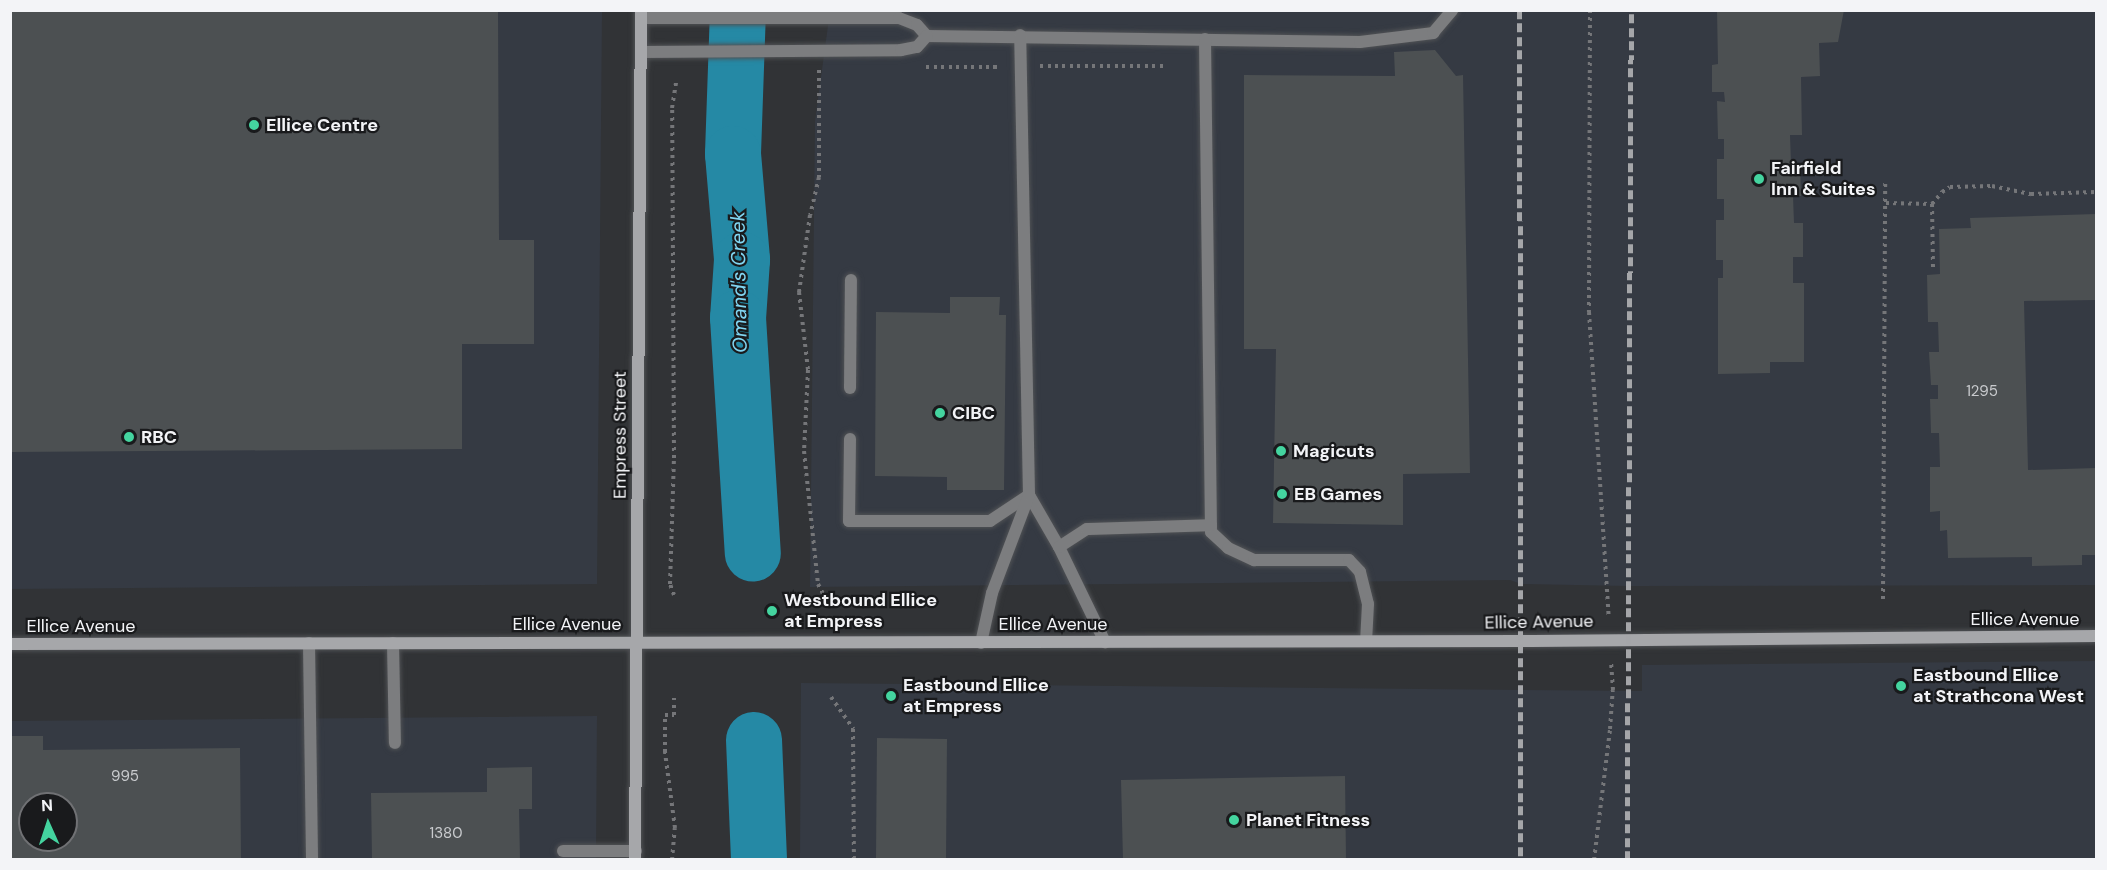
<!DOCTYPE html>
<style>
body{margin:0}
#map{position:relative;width:2107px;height:870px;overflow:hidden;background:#313336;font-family:"DM Sans",sans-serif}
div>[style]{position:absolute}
.built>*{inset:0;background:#353a43}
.river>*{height:56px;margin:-28px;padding:0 28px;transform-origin:28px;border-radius:28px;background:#2589a5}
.building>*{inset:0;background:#4c5052}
.path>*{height:4px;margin-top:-2px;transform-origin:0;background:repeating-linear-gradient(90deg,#757679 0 3px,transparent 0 7.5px)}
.roads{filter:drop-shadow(0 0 2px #505255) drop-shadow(0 0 2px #505255)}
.lane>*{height:12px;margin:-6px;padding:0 6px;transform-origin:6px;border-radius:6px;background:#7c7d7f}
.secondary>*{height:12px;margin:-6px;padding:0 6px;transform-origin:6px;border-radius:6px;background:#a6a7aa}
.rail>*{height:4.5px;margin-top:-2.25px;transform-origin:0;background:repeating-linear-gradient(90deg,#a5a6a9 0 9px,transparent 0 13.5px)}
.dots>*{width:16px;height:16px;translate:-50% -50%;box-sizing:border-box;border:3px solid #191a1c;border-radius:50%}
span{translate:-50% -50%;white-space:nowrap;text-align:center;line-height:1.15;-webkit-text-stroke:4.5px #191a1c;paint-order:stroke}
.number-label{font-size:15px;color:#c9cbce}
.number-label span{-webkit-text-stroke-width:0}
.poi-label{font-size:18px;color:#f3f4f7;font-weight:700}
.left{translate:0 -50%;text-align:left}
.street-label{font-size:18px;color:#f3f4f7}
.water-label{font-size:20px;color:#81d6f2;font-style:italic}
.frame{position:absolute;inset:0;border:12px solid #f3f4f7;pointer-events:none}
.north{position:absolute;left:18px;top:792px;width:60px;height:60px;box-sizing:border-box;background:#191a1c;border:2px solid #707174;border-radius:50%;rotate:357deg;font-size:16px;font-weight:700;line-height:24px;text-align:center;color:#f3f4f7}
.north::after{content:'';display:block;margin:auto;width:21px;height:27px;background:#44d49f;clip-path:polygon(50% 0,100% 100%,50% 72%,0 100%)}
</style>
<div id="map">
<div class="built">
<div style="clip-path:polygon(10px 11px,602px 11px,597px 584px,11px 589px)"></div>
<div style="clip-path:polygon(830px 11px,2096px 11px,2096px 585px,1627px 586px,1521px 584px,1510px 580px,810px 587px,815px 121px)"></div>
<div style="clip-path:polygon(2096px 661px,2096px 859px,800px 860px,801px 683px,1642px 691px,1642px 665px)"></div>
<div style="clip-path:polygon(evenodd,597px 716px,596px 859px,11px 859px,10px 721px,597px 716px,30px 804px,66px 804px,66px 840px,30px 840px,30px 804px)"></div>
</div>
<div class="river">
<div style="left:738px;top:10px;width:144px;rotate:92deg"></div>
<div style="left:733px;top:154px;width:106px;rotate:85.1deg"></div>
<div style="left:742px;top:260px;width:58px;rotate:93.9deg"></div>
<div style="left:738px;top:318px;width:236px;rotate:86.4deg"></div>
<div style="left:754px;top:740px;width:120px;rotate:87.6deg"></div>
</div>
<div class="building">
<div style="clip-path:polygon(10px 10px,498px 10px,499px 240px,534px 240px,534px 344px,462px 344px,462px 449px,10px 452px)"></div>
<div style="clip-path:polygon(1717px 10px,1844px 10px,1838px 42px,1819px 43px,1820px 76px,1801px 77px,1802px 135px,1790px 135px,1791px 163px,1800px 163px,1801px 196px,1793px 196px,1794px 223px,1803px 223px,1803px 257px,1793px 257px,1793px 283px,1804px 283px,1804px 362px,1770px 362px,1770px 373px,1718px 374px,1718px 278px,1723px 278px,1723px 260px,1716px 260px,1716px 220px,1724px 220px,1724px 199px,1717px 199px,1717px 159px,1724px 159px,1724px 139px,1718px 139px,1717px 101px,1725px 102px,1724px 92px,1712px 92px,1712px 65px,1718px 64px)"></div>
<div style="clip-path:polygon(1435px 50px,1456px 76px,1463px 75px,1470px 473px,1403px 474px,1403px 525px,1273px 523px,1276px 349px,1244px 349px,1244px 75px,1395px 76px,1394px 52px)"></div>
<div style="clip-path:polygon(2096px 214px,2096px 300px,2024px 301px,2028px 470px,2096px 468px,2096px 555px,2082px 555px,2082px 565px,2032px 566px,2032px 557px,1948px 558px,1947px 530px,1940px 531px,1940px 511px,1930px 512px,1930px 467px,1940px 467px,1939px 433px,1931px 433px,1930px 399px,1938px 399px,1938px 385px,1931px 385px,1929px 352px,1939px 352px,1938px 322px,1928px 322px,1927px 275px,1940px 274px,1939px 229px,1971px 228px,1970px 218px)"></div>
<div style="clip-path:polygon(950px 297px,1000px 297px,999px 315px,1006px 315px,1004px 490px,947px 490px,947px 477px,875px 476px,876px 312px,950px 313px)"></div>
<div style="clip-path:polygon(evenodd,10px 736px,43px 736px,43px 750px,240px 748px,241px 860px,10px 860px,10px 736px,30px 804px,66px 804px,66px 840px,30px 840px,30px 804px)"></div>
<div style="clip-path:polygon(877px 738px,947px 739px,946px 860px,876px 860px)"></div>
<div style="clip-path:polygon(532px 767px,532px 809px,519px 809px,520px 860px,372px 860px,371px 793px,487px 792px,487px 768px)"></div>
<div style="clip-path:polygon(1345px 776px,1346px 860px,1123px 860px,1121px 780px)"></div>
</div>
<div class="path">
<div style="left:1590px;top:10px;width:302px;rotate:90.2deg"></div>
<div style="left:1589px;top:312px;width:307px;rotate:86.3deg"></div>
<div style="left:1040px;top:66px;width:125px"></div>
<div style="left:926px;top:67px;width:74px"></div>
<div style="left:819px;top:70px;width:107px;rotate:90deg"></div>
<div style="left:819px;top:177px;width:39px;rotate:103deg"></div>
<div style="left:810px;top:215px;width:78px;rotate:98.1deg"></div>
<div style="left:799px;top:292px;width:79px;rotate:83.4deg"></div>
<div style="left:808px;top:370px;width:81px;rotate:92.8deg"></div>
<div style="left:804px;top:451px;width:134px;rotate:84deg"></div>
<div style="left:818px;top:584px;width:16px;rotate:63deg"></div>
<div style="left:1886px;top:203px;width:46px;rotate:1.2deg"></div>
<div style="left:1932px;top:204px;width:16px;rotate:-50deg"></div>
<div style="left:1942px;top:192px;width:9px;rotate:-32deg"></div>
<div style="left:1950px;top:187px;width:42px;rotate:-1.4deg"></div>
<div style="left:1992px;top:186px;width:40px;rotate:12deg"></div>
<div style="left:2031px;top:194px;width:65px;rotate:-1.8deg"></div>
<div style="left:1932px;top:204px;width:65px;rotate:89.1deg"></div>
<div style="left:674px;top:595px;width:12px;rotate:-110deg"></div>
<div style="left:670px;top:584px;width:126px;rotate:-88.2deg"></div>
<div style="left:674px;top:458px;width:350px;rotate:-90.3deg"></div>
<div style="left:672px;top:108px;width:26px;rotate:-81deg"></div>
<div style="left:1883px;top:599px;width:417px;rotate:-89.7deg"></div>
<div style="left:831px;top:697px;width:39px;rotate:55deg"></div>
<div style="left:853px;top:729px;width:131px;rotate:89.6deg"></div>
<div style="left:672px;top:860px;width:32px;rotate:-85deg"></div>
<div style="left:675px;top:828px;width:77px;rotate:-97.5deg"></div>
<div style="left:665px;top:752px;width:37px;rotate:-90deg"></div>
<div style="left:665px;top:715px;width:9px"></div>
<div style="left:674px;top:715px;width:17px;rotate:-90deg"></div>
<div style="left:1594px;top:860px;width:132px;rotate:-83deg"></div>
<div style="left:1610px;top:729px;width:39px;rotate:-86deg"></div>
<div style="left:1613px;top:690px;width:28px;rotate:-94deg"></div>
</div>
<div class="roads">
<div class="lane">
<div style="left:641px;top:18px;width:258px"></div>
<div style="left:899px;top:18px;width:19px;rotate:21deg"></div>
<div style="left:917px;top:25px;width:15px;rotate:48deg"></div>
<div style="left:927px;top:36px;width:433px;rotate:0.8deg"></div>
<div style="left:1360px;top:42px;width:74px;rotate:-7deg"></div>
<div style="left:1433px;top:33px;width:30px;rotate:-50deg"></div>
<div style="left:1205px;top:39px;width:493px;rotate:89.3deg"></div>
<div style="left:1211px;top:532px;width:23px;rotate:43deg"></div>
<div style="left:1228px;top:548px;width:29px;rotate:25deg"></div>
<div style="left:1254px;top:560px;width:95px"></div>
<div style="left:1349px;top:560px;width:16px;rotate:47deg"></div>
<div style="left:1360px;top:572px;width:33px;rotate:76deg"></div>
<div style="left:1368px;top:604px;width:37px;rotate:93deg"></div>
<div style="left:641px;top:52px;width:260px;rotate:-0.4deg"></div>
<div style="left:901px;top:50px;width:16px;rotate:-11deg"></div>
<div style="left:917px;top:47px;width:15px;rotate:-48deg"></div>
<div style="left:850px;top:388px;width:108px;rotate:-89.5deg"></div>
<div style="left:850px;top:439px;width:82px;rotate:90.7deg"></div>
<div style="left:849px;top:521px;width:141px"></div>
<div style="left:990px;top:521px;width:47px;rotate:-33.7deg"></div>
<div style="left:1029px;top:495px;width:60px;rotate:60deg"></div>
<div style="left:1059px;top:547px;width:106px;rotate:64.2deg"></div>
<div style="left:1059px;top:547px;width:33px;rotate:-33deg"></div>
<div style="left:1087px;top:529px;width:124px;rotate:-1.8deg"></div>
<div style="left:309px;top:643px;width:217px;rotate:89.2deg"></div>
<div style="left:393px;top:643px;width:100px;rotate:88.9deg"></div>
<div style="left:981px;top:643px;width:51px;rotate:-77.6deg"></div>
<div style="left:992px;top:593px;width:105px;rotate:-69.3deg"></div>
<div style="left:1029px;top:495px;width:460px;rotate:-91.1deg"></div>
<div style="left:563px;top:851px;width:73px"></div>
</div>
<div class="secondary">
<div style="left:10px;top:644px;width:1511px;rotate:-0.11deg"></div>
<div style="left:1521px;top:641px;width:575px;rotate:-0.5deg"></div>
<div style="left:635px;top:860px;width:850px;rotate:-89.6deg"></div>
</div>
</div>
<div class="rail">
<div style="left:1520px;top:10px;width:850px;rotate:89.93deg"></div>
<div style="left:1627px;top:860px;width:850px;rotate:-89.73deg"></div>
</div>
<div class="dots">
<div style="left:254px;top:125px;background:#44d49f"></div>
<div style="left:1759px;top:179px;background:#44d49f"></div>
<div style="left:940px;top:413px;background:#44d49f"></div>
<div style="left:129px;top:437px;background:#44d49f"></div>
<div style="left:1281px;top:451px;background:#44d49f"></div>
<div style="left:1282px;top:494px;background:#44d49f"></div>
<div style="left:772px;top:611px;background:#44d49f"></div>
<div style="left:1901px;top:686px;background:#44d49f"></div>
<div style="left:891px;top:696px;background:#44d49f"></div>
<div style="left:1234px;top:820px;background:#44d49f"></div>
</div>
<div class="number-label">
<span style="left:1982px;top:392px">1295</span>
<span style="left:125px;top:777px">995</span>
<span style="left:446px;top:834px">1380</span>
</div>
<div class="poi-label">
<span class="left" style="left:266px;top:125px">Ellice Centre</span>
<span class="left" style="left:1771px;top:179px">Fairfield<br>Inn &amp; Suites</span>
<span class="left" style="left:952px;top:413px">CIBC</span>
<span class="left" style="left:141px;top:437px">RBC</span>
<span class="left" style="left:1293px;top:451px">Magicuts</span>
<span class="left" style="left:1294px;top:494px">EB Games</span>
<span class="left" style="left:784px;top:611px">Westbound Ellice<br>at Empress</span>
<span class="left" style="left:1913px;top:686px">Eastbound Ellice<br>at Strathcona West</span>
<span class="left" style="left:903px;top:696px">Eastbound Ellice<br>at Empress</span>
<span class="left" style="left:1246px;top:820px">Planet Fitness</span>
</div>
<div class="street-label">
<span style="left:620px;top:435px;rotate:-90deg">Empress Street</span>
<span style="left:2025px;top:619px">Ellice Avenue</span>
<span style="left:1539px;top:622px;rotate:-1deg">Ellice Avenue</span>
<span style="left:567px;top:624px">Ellice Avenue</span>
<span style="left:1053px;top:624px">Ellice Avenue</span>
<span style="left:81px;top:626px">Ellice Avenue</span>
</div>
<div class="water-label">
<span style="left:739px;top:282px;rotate:-91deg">Omand's Creek</span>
</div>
<div class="frame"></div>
<div class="north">N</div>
</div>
